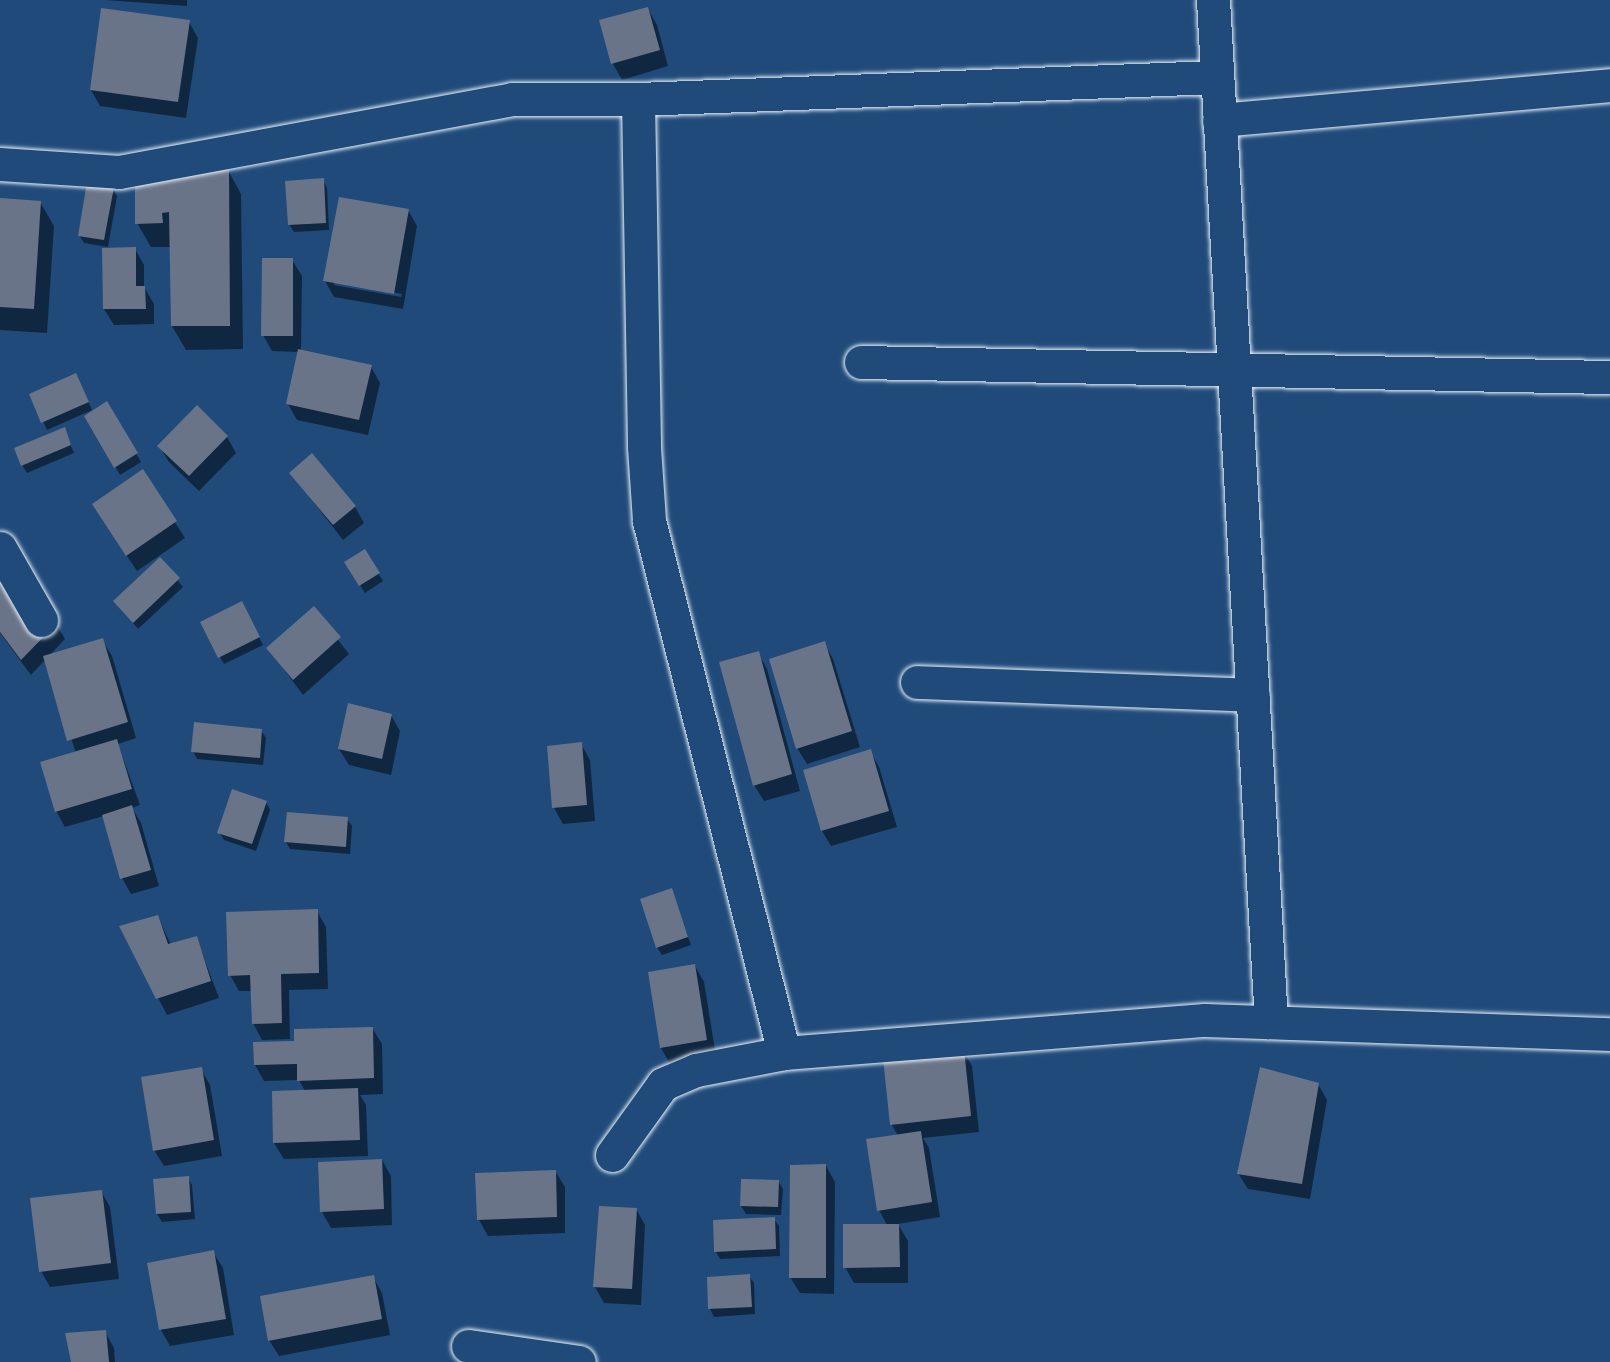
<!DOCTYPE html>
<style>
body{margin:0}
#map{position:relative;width:1610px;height:1362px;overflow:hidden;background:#1f4a7a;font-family:Delius,sans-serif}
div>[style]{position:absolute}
.shadow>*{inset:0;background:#0007}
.building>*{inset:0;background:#6a7489}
.roads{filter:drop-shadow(0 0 2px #e8f1f8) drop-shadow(0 0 2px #e8f1f8)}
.minor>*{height:33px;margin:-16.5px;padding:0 16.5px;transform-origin:16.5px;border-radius:16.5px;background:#1f4a7a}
span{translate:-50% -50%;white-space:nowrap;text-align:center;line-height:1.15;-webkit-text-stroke:4.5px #1f4a7a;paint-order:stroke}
</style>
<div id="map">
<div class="shadow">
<div style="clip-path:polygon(105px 0,187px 0,187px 6px)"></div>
<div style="clip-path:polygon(648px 9px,657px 25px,668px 66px,622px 80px,613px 64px,601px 21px)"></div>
<div style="clip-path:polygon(189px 22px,198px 38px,186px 118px,100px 106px,91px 90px)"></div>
<div style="clip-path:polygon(228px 170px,241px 194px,243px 349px,186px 350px,172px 326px,171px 247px,151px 247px,137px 223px)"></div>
<div style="clip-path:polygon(323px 180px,327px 188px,329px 230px,294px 232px,289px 224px)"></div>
<div style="clip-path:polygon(113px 188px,117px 196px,108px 247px,84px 243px,79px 235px)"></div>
<div style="clip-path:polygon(0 200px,40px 202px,54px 226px,47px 333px,0 330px)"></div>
<div style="clip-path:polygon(evenodd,408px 210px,417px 226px,403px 309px,334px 297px,325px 281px,408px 210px,334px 282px,402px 294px,401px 297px,334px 285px,334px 282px)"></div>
<div style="clip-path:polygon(135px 249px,144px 265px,144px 287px,154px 304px,154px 324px,114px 325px,104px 309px)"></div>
<div style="clip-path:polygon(292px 260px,302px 276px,301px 351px,371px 367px,380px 383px,368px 435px,297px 420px,288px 404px,299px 352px,272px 351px,263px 335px)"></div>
<div style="clip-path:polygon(79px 382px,92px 410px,47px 430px,31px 395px)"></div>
<div style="clip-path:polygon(107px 403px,141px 462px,120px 475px,86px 416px)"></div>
<div style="clip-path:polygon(197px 407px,227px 437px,236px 453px,199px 491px,169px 462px,159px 446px)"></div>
<div style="clip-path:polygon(64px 429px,74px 453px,27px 473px,22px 465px)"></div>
<div style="clip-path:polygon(143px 472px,185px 538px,137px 571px,103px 520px)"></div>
<div style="clip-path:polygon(291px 473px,355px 507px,364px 523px,343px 540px)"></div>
<div style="clip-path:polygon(0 529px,65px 639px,49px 656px,102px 640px,112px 656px,136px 738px,118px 744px,140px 805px,132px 808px,141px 823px,159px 886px,131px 894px,122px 878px,104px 816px,65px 827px,56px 811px,76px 753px,45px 660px,31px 675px,0 633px)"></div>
<div style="clip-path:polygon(364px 551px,383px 581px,365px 593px,346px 563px)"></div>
<div style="clip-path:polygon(160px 559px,183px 587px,138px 629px,115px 601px)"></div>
<div style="clip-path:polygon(313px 608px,349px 654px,303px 695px,268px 648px)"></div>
<div style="clip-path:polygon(245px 610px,263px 645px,224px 664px,220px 657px)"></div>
<div style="clip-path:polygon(824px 643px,833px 659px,860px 747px,807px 764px,797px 748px)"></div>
<div style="clip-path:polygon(758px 653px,767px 669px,800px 791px,764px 801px,754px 785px)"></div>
<div style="clip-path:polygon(391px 715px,400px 731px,391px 775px,349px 765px,339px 749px)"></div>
<div style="clip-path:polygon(261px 730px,266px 738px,263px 765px,197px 759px,193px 751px)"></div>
<div style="clip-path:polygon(581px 744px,590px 760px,595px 821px,563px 824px,554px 808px)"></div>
<div style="clip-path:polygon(870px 751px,879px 767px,897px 827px,831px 846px,822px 831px)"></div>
<div style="clip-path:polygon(266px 802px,270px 810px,256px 851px,224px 840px,219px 832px)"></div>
<div style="clip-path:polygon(347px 819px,352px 826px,350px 854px,290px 849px,286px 842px)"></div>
<div style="clip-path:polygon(671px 890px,691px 945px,662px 955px,657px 947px)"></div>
<div style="clip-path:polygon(317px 911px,326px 927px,328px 989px,289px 990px,290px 1039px,262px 1040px,253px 1023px,252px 991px,239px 991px,230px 975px)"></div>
<div style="clip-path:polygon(158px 917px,171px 945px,196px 937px,219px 998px,167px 1015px,121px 927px)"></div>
<div style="clip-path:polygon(695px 966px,704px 982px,716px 1056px,670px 1064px,661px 1048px)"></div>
<div style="clip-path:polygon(372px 1028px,382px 1044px,383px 1094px,360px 1095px,366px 1105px,368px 1156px,284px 1159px,274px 1143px,305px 1091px,299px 1080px,264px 1081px,255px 1065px,254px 1043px,295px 1042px)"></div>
<div style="clip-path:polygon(963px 1050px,972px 1066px,979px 1132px,923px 1138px,929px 1148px,940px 1217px,898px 1224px,908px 1241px,908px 1283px,854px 1283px,845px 1267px,887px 1225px,879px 1210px,898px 1136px,892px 1125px,885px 1059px)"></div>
<div style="clip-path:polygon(201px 1069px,210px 1085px,222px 1156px,164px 1166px,154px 1150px)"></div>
<div style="clip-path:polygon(1318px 1084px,1327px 1100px,1310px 1199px,1248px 1189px,1238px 1173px)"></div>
<div style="clip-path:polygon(382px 1160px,391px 1176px,392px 1225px,331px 1228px,322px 1212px)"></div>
<div style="clip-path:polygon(826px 1166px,835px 1182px,834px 1294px,800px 1293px,790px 1277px)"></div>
<div style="clip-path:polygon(555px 1171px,565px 1187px,565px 1233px,488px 1236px,479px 1220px)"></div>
<div style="clip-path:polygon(188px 1178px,192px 1185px,195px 1219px,162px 1222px,157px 1214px,155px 1180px)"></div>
<div style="clip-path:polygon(778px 1181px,783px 1189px,781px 1215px,746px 1214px,741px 1206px)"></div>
<div style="clip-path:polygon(101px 1191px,110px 1207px,119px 1279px,50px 1287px,41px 1271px)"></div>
<div style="clip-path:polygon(636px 1209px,645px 1225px,641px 1305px,604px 1303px,595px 1287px)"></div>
<div style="clip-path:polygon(774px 1219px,779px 1226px,780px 1256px,720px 1259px,716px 1252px)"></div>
<div style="clip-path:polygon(213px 1252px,223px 1268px,234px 1335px,170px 1346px,161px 1330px,149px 1264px)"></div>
<div style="clip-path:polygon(749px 1276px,754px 1283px,755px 1314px,714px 1317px,710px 1309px,708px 1278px)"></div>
<div style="clip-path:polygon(373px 1277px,382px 1293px,390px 1335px,279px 1356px,269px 1340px)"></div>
<div style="clip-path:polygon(105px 1332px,114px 1348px,115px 1362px,72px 1362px)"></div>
</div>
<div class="building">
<div style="clip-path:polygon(648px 7px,660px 50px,611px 64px,599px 20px)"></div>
<div style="clip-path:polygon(101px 8px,190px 20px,178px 102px,90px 90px)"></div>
<div style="clip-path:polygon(229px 169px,230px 326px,171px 326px,169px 212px,162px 213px,163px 223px,135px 224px,135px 171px)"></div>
<div style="clip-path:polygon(324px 178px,326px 223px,288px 225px,285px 181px)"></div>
<div style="clip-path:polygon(87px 182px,114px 187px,104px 240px,78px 236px)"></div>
<div style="clip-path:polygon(339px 197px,409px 209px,394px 294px,323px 281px)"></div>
<div style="clip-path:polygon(0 198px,41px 201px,34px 309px,0 307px)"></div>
<div style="clip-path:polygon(136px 247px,136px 286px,145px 286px,146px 309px,103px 309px,102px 248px)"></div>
<div style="clip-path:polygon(262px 258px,293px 258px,293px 336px,261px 336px)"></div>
<div style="clip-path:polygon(298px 349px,372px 365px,359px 420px,286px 404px)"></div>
<div style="clip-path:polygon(76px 373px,89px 402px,41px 423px,29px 394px)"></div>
<div style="clip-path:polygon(107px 401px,138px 453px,114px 468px,84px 416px)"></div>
<div style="clip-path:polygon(197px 405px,228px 436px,189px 476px,157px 446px)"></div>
<div style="clip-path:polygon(65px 427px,71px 445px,21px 466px,14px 448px)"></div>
<div style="clip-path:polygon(312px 453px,356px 506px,333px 525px,289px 473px)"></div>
<div style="clip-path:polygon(143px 469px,177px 521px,126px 556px,92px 504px)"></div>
<div style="clip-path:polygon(365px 549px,380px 573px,359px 586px,344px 562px)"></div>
<div style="clip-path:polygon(160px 557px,180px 578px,133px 623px,113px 601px)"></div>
<div style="clip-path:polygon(23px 559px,57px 623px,21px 660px,0 632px,0 571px)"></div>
<div style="clip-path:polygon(242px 601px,260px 637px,218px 658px,200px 622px)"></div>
<div style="clip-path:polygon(314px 606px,341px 637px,293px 680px,266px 648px)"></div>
<div style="clip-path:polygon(103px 638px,128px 722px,67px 741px,43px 656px)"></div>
<div style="clip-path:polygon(825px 641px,852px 731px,796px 749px,769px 659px)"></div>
<div style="clip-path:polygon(759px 651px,792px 774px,753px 786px,719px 662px)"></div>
<div style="clip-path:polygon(348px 703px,392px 714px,382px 759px,338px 749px)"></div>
<div style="clip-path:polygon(194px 722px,262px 729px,260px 758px,191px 752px)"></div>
<div style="clip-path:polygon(117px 739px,132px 789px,55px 812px,40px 762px)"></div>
<div style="clip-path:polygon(582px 742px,587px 805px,552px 808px,547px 746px)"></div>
<div style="clip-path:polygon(871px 749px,889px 811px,821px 831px,803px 770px)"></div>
<div style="clip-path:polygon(232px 789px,267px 801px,252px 844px,217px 833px)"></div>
<div style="clip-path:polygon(132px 805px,151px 870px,120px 879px,102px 815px)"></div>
<div style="clip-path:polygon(287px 812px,348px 817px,346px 847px,284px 842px)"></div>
<div style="clip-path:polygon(672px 888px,688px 937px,656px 948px,640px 899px)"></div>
<div style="clip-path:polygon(318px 909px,319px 973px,281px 974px,282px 1023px,252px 1024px,250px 975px,228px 976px,226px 912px)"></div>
<div style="clip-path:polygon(158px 915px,168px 944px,197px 936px,211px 981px,156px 999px,119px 926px)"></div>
<div style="clip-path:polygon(695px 964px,707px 1040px,660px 1048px,648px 972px)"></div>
<div style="clip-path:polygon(373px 1027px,374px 1078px,297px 1081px,297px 1064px,254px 1065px,253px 1042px,294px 1041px,294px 1029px)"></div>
<div style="clip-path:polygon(964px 1049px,971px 1116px,890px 1125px,883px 1058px)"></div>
<div style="clip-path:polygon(202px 1067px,214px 1140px,153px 1151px,141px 1077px)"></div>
<div style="clip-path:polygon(1260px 1067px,1319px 1083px,1302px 1184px,1237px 1174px)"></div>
<div style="clip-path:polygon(358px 1088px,360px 1140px,273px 1143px,272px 1091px)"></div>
<div style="clip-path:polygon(921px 1131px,932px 1202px,877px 1211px,866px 1139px)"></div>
<div style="clip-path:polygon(382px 1159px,384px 1209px,320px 1212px,318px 1162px)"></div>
<div style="clip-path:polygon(826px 1164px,826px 1278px,789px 1278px,790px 1165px)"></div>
<div style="clip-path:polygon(556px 1170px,557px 1217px,477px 1220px,475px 1173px)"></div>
<div style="clip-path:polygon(189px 1176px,191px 1212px,156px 1214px,153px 1179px)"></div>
<div style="clip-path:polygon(741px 1179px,779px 1180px,778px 1207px,740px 1206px)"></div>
<div style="clip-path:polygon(102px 1190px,111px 1263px,39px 1272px,30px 1198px)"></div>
<div style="clip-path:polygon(599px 1206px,637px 1208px,632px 1289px,593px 1287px)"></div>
<div style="clip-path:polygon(775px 1217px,776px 1249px,714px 1252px,713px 1220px)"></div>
<div style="clip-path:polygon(843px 1224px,899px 1224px,900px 1267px,843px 1268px)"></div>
<div style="clip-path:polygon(214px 1250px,226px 1319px,159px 1330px,147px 1263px)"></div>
<div style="clip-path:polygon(750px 1274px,752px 1307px,708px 1309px,707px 1277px)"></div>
<div style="clip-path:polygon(374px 1275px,382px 1319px,268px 1341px,260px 1296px)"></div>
<div style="clip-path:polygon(106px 1330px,109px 1362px,71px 1362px,65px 1333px)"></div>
</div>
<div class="roads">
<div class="minor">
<div style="left:1213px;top:0;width:1024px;rotate:86.75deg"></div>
<div style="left:638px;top:99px;width:348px;rotate:89deg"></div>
<div style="left:644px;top:447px;width:74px;rotate:86.1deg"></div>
<div style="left:649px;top:521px;width:549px;rotate:75.76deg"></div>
<div style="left:1219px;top:120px;width:393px;rotate:-5.1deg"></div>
<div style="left:0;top:164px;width:119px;rotate:3.8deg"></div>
<div style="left:119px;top:172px;width:400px;rotate:-10.5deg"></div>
<div style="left:512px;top:99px;width:126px"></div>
<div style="left:638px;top:99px;width:579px;rotate:-2.18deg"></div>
<div style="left:861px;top:362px;width:749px;rotate:1.15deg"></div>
<div style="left:0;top:548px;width:83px;rotate:60.3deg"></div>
<div style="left:917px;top:682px;width:336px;rotate:2.2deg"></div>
<div style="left:612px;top:1155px;width:87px;rotate:-54.3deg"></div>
<div style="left:663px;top:1084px;width:36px;rotate:-23deg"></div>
<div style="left:696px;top:1070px;width:90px;rotate:-10.9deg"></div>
<div style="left:784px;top:1053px;width:422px;rotate:-4.5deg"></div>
<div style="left:1205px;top:1020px;width:405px;rotate:2deg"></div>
<div style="left:468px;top:1346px;width:112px;rotate:8.2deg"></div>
</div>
</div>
</div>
